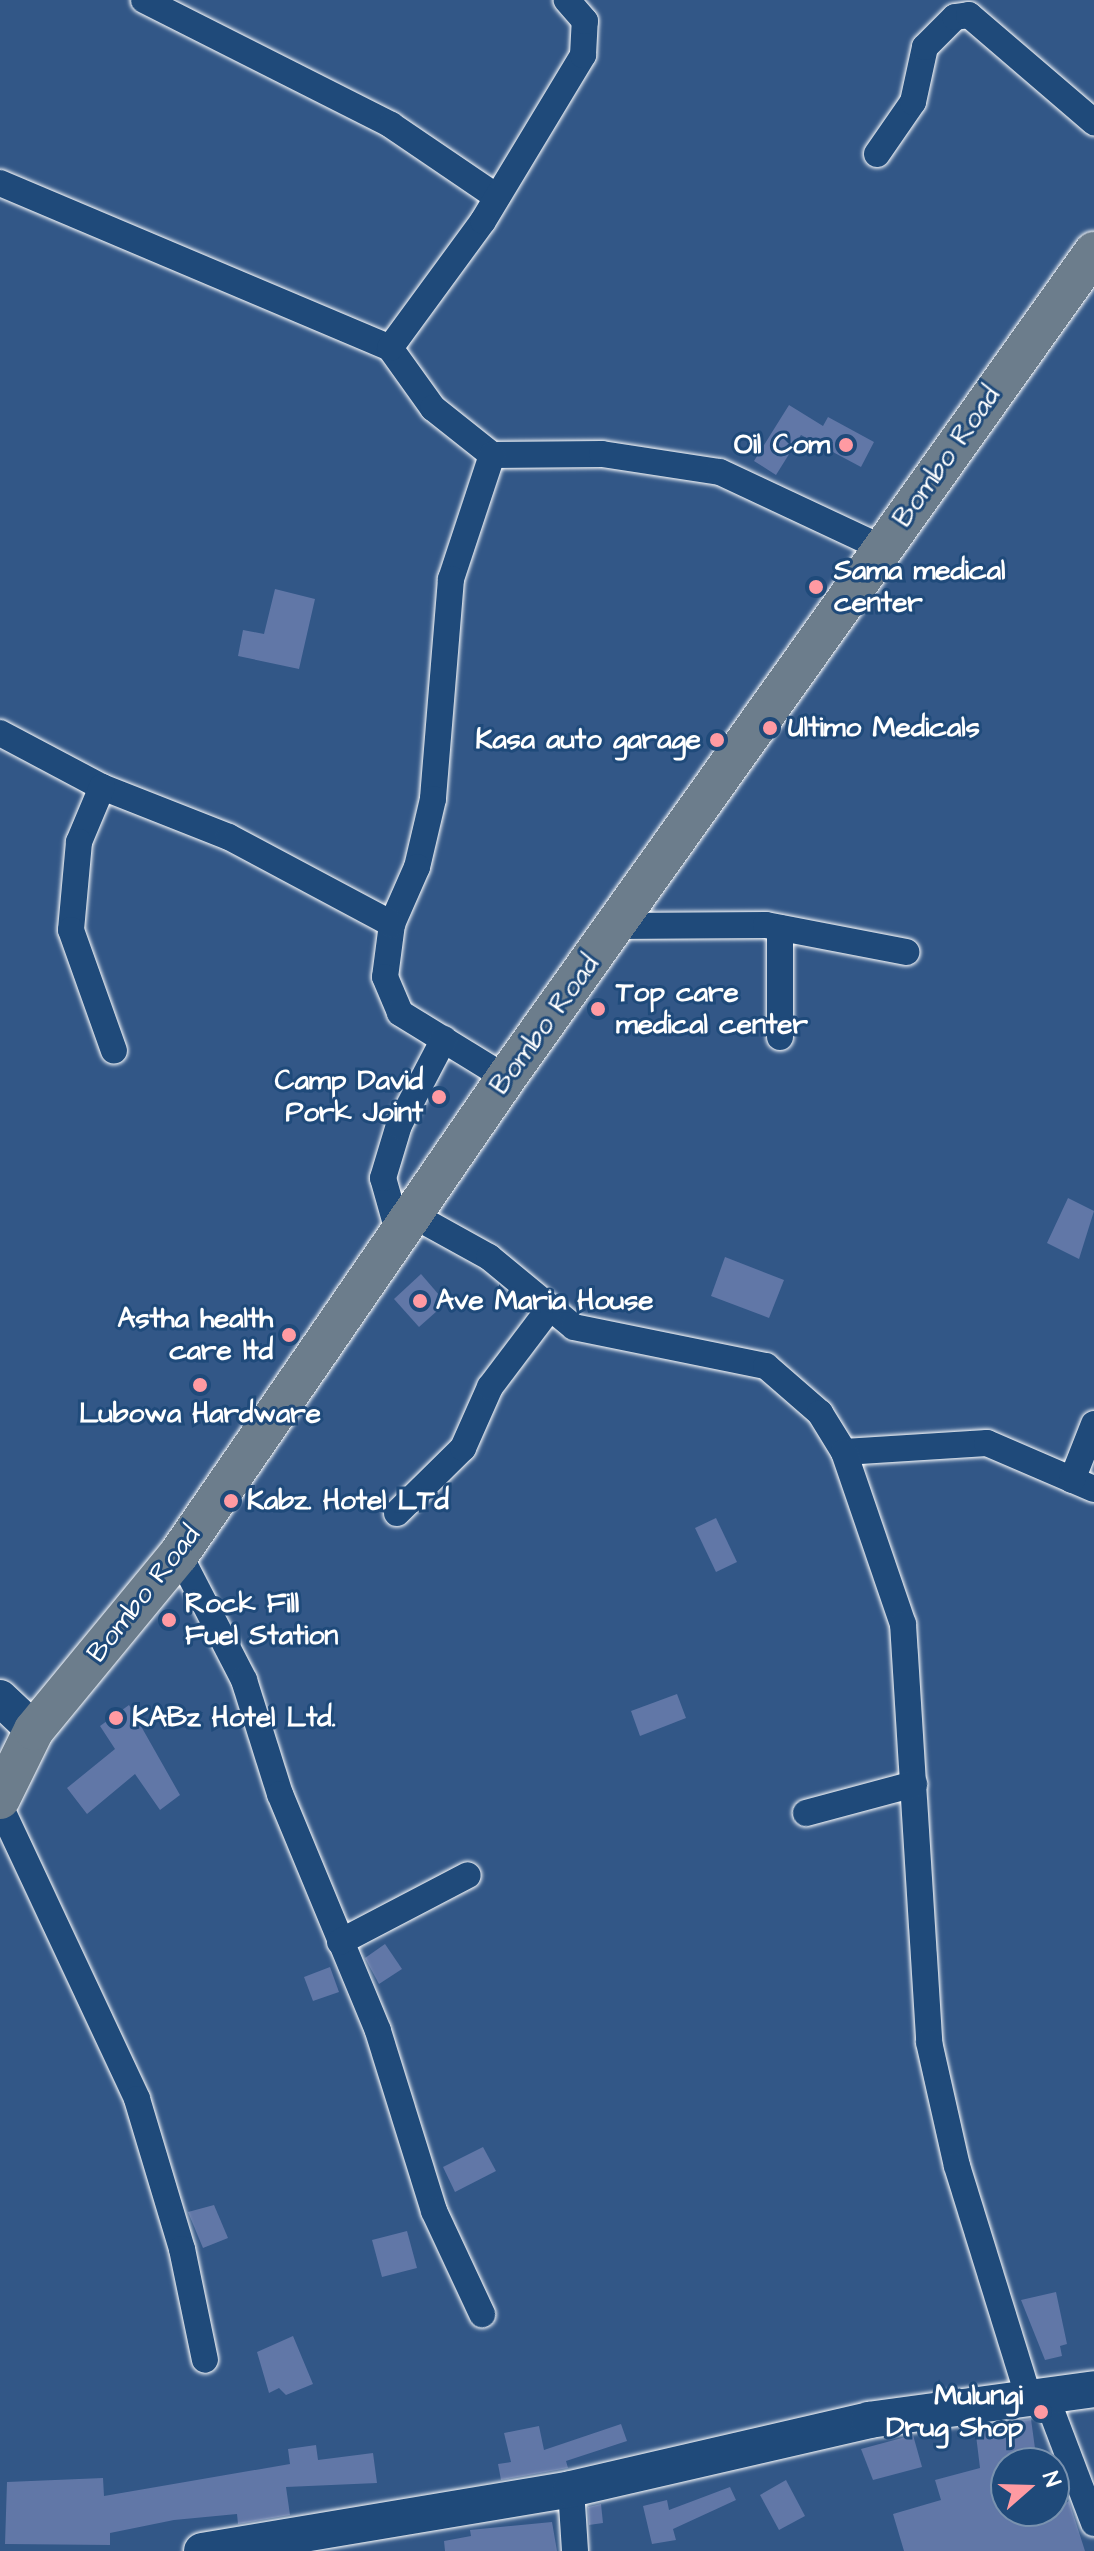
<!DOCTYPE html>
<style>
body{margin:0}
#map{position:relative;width:1094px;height:2551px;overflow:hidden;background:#325787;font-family:"Architects Daughter",sans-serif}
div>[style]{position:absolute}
.building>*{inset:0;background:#6177a7}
.roads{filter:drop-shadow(0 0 2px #fff) drop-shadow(0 0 2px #fff)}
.street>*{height:26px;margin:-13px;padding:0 13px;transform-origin:13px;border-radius:13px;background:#1f4a7a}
.secondary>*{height:36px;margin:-18px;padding:0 18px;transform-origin:18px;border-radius:18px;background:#1f4a7a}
.primary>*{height:40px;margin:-20px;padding:0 20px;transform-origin:20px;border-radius:20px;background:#6c7d8c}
.dots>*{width:22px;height:22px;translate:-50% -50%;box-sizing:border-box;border:4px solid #1f4a7a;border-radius:50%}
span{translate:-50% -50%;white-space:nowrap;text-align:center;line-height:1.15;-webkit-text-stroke:6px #1f4a7a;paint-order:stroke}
.poi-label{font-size:28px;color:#fff;font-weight:700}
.right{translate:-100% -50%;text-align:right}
.left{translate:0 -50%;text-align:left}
.street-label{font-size:28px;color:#fff}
.north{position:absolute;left:990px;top:2447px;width:80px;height:80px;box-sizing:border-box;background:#1f4a7a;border:2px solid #7992af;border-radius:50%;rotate:70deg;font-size:22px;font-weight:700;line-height:32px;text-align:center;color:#fff}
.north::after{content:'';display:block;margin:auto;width:28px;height:36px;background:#ff9aa2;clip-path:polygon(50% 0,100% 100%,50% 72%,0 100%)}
</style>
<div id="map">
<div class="building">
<div style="clip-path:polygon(789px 405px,823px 426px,828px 417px,874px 442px,861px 467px,801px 435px,776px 475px,754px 461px)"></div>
<div style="clip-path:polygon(275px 589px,315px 599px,299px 669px,238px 656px,243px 630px,264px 634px)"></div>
<div style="clip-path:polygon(1068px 1198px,1094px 1211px,1079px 1259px,1047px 1243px)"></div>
<div style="clip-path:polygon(725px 1257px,784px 1280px,769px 1318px,711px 1296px)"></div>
<div style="clip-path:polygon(421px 1274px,446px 1303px,419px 1327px,394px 1299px)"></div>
<div style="clip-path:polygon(716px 1518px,737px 1562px,716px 1572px,695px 1528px)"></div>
<div style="clip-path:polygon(677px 1694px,686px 1718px,640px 1736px,631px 1711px)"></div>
<div style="clip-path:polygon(129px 1705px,180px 1795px,160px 1810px,135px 1774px,87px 1814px,67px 1788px,115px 1749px,100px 1726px)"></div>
<div style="clip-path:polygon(385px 1944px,402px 1969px,379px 1984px,365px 1958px)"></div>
<div style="clip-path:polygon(330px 1967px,339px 1992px,313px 2001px,304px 1977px)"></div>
<div style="clip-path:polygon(483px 2147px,496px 2171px,455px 2192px,443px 2167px)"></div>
<div style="clip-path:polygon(214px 2205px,228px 2238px,203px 2248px,188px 2212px)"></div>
<div style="clip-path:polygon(407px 2231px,417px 2268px,382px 2277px,372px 2240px)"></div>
<div style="clip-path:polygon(1056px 2292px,1067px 2344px,1060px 2346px,1062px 2356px,1045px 2360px,1021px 2300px)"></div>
<div style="clip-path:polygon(293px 2336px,313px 2384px,286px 2395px,279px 2388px,269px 2393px,257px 2352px)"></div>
<div style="clip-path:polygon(1031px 2419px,1037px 2463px,1006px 2463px,1006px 2511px,1054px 2511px,1069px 2501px,1085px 2551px,904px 2551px,893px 2514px,941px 2500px,935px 2480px,980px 2468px,975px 2427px)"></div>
<div style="clip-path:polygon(621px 2424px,627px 2441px,566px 2461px,568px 2468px,501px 2480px,498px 2464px,511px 2462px,504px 2433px,539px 2426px,544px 2450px)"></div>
<div style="clip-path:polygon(913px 2435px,922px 2467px,873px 2480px,861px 2449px)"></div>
<div style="clip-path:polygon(316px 2445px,318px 2460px,373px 2453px,377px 2483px,286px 2487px,290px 2515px,238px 2524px,237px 2514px,174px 2520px,110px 2533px,110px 2545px,5px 2544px,7px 2482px,103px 2478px,104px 2496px,290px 2464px,288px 2449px)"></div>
<div style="clip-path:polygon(786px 2480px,805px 2516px,779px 2530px,760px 2495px)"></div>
<div style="clip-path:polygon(730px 2487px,736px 2500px,673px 2529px,676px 2540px,652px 2544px,643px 2506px,667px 2500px,669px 2510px)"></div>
<div style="clip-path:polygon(601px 2504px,603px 2523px,589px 2525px,588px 2507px)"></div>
<div style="clip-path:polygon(552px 2522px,557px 2551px,445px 2551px,444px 2541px,471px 2536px,470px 2530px)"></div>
</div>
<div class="roads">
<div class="street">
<div style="left:144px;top:0;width:277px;rotate:26.8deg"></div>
<div style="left:391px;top:125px;width:128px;rotate:34.2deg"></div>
<div style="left:877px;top:154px;width:63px;rotate:-55.3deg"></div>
<div style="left:913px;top:102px;width:56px;rotate:-77.7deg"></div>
<div style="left:925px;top:47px;width:42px;rotate:-45deg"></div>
<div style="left:955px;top:17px;width:14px;rotate:-8deg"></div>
<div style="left:969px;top:15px;width:165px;rotate:40.6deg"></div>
<div style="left:0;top:183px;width:423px;rotate:22.9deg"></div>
<div style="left:390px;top:348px;width:74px;rotate:54.4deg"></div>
<div style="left:433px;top:408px;width:75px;rotate:38.5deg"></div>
<div style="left:492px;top:455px;width:110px;rotate:-0.5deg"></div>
<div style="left:602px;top:454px;width:119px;rotate:8.7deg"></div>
<div style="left:720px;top:472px;width:179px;rotate:25.1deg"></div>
<div style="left:390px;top:348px;width:157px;rotate:-53.8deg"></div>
<div style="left:483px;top:221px;width:194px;rotate:-58.9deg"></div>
<div style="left:583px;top:55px;width:34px;rotate:-87deg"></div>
<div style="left:585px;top:21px;width:28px;rotate:-131deg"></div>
<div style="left:492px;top:455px;width:131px;rotate:108.3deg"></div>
<div style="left:451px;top:579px;width:221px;rotate:94.7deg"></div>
<div style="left:433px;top:799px;width:70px;rotate:103.2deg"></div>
<div style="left:417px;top:867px;width:62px;rotate:113.7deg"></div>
<div style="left:392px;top:924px;width:53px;rotate:97.5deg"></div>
<div style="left:385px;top:977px;width:39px;rotate:67deg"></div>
<div style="left:400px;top:1013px;width:124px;rotate:31.5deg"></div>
<div style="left:0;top:733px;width:115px;rotate:27.9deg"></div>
<div style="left:102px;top:787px;width:136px;rotate:21.5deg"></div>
<div style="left:229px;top:837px;width:185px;rotate:28.1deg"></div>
<div style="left:102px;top:787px;width:60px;rotate:112.7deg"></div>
<div style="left:79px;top:842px;width:88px;rotate:95.2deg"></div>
<div style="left:71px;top:930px;width:128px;rotate:70.4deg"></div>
<div style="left:616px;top:926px;width:150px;rotate:-0.4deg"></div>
<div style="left:766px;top:925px;width:143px;rotate:10.9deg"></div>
<div style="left:780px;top:928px;width:109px;rotate:90deg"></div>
<div style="left:413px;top:1215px;width:87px;rotate:28.9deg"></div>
<div style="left:489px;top:1257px;width:110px;rotate:39.5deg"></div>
<div style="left:574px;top:1327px;width:196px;rotate:11.5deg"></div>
<div style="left:766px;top:1366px;width:72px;rotate:41deg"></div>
<div style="left:820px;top:1413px;width:46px;rotate:58.4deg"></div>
<div style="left:844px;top:1452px;width:143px;rotate:-3.6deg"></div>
<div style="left:987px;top:1443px;width:116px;rotate:23.3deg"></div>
<div style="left:398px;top:1231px;width:55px;rotate:-105.8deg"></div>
<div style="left:383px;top:1178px;width:55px;rotate:-73.2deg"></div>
<div style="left:399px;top:1125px;width:97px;rotate:-62.4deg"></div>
<div style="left:844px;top:1452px;width:182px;rotate:71.1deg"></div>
<div style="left:903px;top:1624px;width:419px;rotate:86.4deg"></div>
<div style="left:929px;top:2042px;width:127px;rotate:77.3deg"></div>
<div style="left:957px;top:2166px;width:243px;rotate:72.8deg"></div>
<div style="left:1072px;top:1480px;width:60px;rotate:-68.6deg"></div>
<div style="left:397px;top:1513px;width:93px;rotate:-44.6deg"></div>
<div style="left:463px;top:1448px;width:67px;rotate:-66.1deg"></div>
<div style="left:490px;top:1387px;width:98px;rotate:-52.9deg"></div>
<div style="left:179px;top:1554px;width:142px;rotate:62.7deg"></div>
<div style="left:244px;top:1680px;width:120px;rotate:72.5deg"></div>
<div style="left:280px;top:1794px;width:256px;rotate:67.5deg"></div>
<div style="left:378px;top:2031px;width:189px;rotate:72.7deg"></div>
<div style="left:434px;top:2211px;width:114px;rotate:65deg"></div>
<div style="left:0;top:1806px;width:323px;rotate:64.9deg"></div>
<div style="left:137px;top:2099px;width:157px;rotate:73.3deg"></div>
<div style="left:182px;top:2249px;width:113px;rotate:78.3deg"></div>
<div style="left:806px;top:1813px;width:112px;rotate:-15deg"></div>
<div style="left:340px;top:1942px;width:144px;rotate:-27.6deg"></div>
<div style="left:1045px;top:2394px;width:138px;rotate:69.2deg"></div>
<div style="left:571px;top:2489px;width:62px;rotate:86.3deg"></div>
</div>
<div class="secondary">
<div style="left:0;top:1698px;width:47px;rotate:43.3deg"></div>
<div style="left:202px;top:2551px;width:374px;rotate:-9.5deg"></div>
<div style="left:571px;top:2489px;width:306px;rotate:-13deg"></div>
<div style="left:869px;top:2420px;width:227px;rotate:-7.8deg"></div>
</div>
<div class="primary">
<div style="left:0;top:1799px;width:77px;rotate:-63.8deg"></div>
<div style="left:34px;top:1730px;width:228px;rotate:-50.5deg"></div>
<div style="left:179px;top:1554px;width:577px;rotate:-55.51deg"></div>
<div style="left:506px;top:1078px;width:1014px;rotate:-54.55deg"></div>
</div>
</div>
<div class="dots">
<div style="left:846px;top:445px;background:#ff9aa2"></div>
<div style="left:816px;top:587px;background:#ff9aa2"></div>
<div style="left:770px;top:728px;background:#ff9aa2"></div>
<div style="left:717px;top:740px;background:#ff9aa2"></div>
<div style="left:598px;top:1009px;background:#ff9aa2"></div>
<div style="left:439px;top:1097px;background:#ff9aa2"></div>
<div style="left:420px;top:1301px;background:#ff9aa2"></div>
<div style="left:289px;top:1335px;background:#ff9aa2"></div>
<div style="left:200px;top:1385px;background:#ff9aa2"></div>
<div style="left:231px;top:1501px;background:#ff9aa2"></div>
<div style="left:169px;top:1620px;background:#ff9aa2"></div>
<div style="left:116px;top:1718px;background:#ff9aa2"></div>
<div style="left:1041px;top:2412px;background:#ff9aa2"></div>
</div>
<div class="poi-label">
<span class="right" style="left:830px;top:445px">Oil Com</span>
<span class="left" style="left:834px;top:587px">Sama medical<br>center</span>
<span class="left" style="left:788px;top:728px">Ultimo Medicals</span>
<span class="right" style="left:701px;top:740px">Kasa auto garage</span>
<span class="left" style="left:616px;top:1009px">Top care<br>medical center</span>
<span class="right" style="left:423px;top:1097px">Camp David<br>Pork Joint</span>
<span class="left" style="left:436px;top:1301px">Ave Maria House</span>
<span class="right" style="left:273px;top:1335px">Astha health<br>care ltd</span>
<span style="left:200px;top:1414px">Lubowa Hardware</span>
<span class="left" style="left:247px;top:1501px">Kabz. Hotel LTd</span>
<span class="left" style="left:185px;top:1620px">Rock Fill<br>Fuel Station</span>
<span class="left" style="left:132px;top:1718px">KABz Hotel Ltd.</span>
<span class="right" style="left:1023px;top:2412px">Mulungi<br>Drug Shop</span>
</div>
<div class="street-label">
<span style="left:947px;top:457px;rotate:-55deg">Bombo Road</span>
<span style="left:545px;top:1025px;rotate:-54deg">Bombo Road</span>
<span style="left:144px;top:1594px;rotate:-52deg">Bombo Road</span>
</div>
<div class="north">N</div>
</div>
